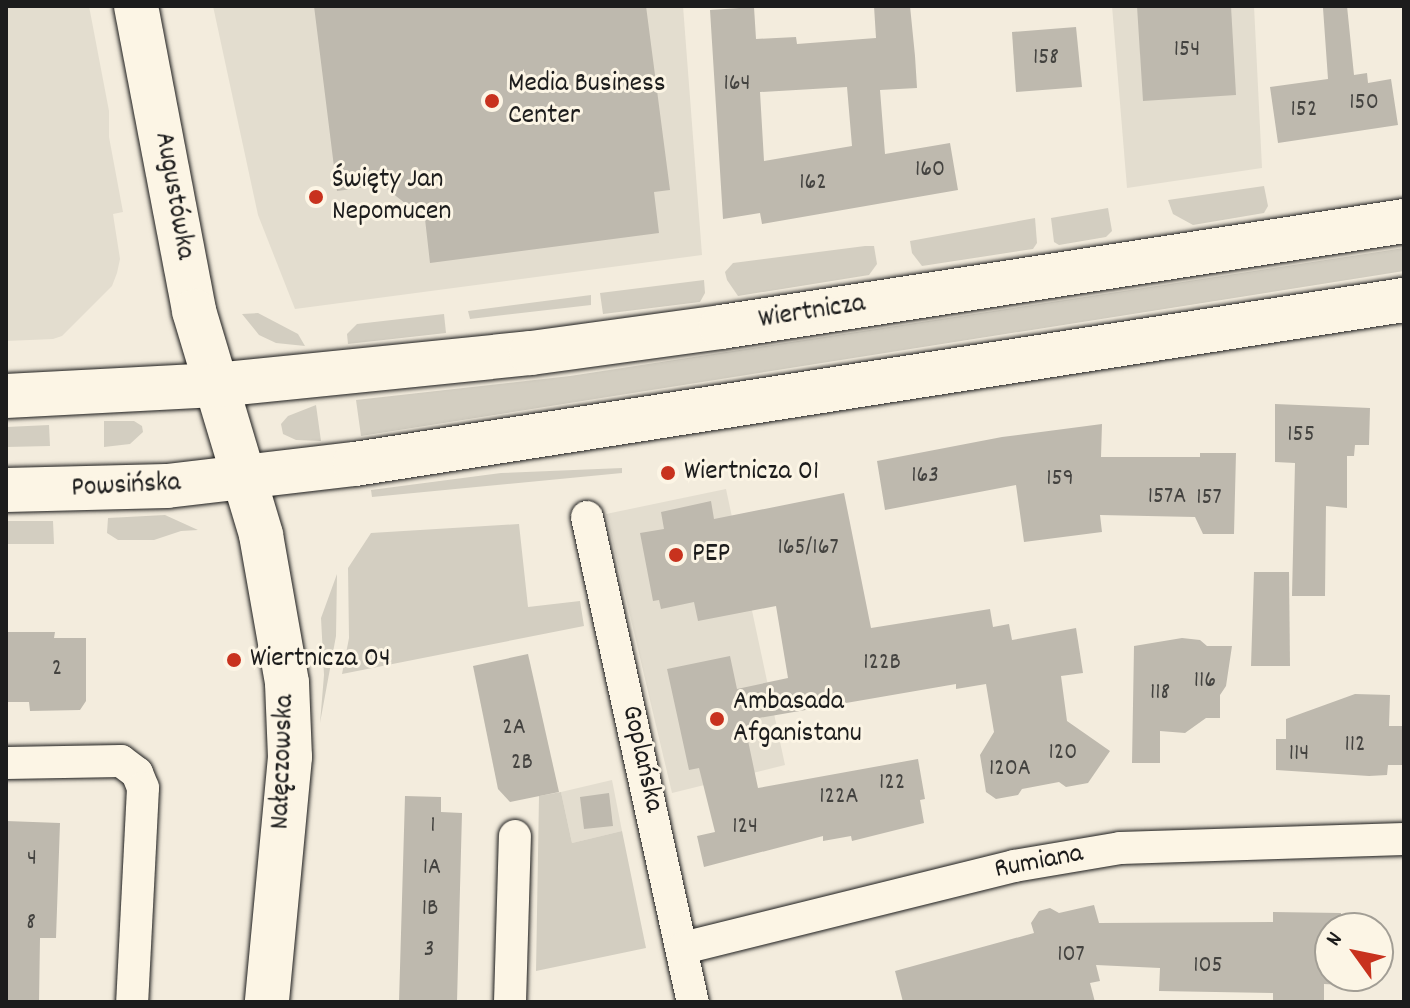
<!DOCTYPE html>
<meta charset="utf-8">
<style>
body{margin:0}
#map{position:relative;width:1410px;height:1008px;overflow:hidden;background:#f3ecdd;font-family:Dekko,sans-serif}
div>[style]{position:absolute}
.built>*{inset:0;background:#e3ddcf}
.green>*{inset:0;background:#d3cec1}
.building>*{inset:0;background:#beb9ae}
.roads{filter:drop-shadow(0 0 2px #1c1c1c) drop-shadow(0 0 2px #1c1c1c)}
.street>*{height:32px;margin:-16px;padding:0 16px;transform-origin:16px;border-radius:16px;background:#fcf5e5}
.secondary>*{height:44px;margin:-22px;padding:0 22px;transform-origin:22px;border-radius:22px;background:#fcf5e5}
.dots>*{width:22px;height:22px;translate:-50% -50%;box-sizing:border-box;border:4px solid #fcf5e5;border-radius:50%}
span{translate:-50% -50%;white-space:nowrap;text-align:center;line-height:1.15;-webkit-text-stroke:6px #fcf5e5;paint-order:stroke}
.number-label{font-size:24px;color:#444340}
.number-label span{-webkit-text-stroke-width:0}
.poi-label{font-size:28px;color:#1c1c1c}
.left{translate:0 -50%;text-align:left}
.street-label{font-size:28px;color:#1c1c1c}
.frame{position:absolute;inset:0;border:8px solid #1c1c1c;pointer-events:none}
.north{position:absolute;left:1314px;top:912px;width:80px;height:80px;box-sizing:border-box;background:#fcf5e5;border:2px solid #a29e95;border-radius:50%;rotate:303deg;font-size:22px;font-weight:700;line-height:32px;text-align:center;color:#1c1c1c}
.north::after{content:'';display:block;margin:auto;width:28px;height:36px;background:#c8321e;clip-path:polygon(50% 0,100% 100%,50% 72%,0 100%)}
</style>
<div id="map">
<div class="built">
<div style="clip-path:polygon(6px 6px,89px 6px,109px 111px,109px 137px,123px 212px,113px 214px,120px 259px,117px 273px,112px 286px,62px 336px,53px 339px,6px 341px)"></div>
<div style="clip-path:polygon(213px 6px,683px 6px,702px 255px,295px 309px,258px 215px)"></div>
<div style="clip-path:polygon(1112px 6px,1254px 6px,1262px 168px,1127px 188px)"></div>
<div style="clip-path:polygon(726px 489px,785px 765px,672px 793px,606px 514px)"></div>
<div style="clip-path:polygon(612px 780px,622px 831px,572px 843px,561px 792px)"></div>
</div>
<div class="green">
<div style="clip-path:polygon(1264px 186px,1268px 206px,1264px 213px,1193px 225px,1173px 214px,1168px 200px)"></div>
<div style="clip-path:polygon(1108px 208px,1112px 231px,1106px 237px,1059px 245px,1054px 242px,1051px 218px)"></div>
<div style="clip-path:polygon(1035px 218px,1037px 243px,1033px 249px,922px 266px,912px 253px,910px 241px)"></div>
<div style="clip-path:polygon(865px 246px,874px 246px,877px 264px,869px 275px,738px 296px,727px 280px,725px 272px,733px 263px)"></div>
<div style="clip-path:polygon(1404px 248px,1404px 271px,361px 436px,356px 400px,570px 376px)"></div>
<div style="clip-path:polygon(704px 280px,705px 293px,700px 302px,603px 314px,600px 293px)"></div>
<div style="clip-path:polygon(591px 295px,591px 305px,470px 319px,468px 311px)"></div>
<div style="clip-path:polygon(258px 313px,298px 334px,305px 346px,276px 343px,259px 335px,242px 314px)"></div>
<div style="clip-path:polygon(444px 314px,446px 333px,348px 344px,347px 334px,357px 324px)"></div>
<div style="clip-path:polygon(316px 405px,321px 441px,296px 440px,283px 434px,281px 424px,288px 416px)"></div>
<div style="clip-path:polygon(104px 421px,134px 421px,142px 426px,143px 432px,130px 444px,104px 447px)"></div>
<div style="clip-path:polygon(49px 425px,50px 446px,6px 447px,6px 427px)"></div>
<div style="clip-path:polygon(622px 468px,622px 473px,372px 497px,371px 490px,501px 473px)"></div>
<div style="clip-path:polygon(165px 515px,198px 530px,181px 531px,154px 540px,118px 540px,107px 533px,108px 518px)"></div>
<div style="clip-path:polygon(6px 521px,53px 521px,54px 544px,6px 544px)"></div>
<div style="clip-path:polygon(519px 524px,528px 607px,580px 601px,584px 626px,342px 674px,349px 638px,348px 568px,371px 533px)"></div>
<div style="clip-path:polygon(337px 574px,336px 636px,320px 723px,324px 675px,321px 618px)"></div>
<div style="clip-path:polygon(561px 792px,572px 843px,622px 831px,646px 948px,536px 971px,539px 796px)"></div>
</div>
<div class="building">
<div style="clip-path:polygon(314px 6px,646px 6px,670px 190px,654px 192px,659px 233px,430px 263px,425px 219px,382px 185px,337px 191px)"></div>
<div style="clip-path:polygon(evenodd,874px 6px,910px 6px,915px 56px,917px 88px,880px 90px,885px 154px,950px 143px,958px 190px,762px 224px,760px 213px,723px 219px,710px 10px,754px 7px,756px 39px,796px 37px,797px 44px,876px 38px,874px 6px,847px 87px,852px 146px,764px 161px,760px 92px,847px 87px)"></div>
<div style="clip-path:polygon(1137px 6px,1231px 6px,1236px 95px,1143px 101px)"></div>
<div style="clip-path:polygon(1347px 6px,1354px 75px,1367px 73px,1368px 83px,1391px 79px,1398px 125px,1278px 143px,1270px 87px,1328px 79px,1323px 8px)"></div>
<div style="clip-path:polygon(1076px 27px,1082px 87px,1016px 92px,1012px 32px)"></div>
<div style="clip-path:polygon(1275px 404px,1370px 408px,1369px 445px,1355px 445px,1354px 456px,1347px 456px,1347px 508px,1326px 506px,1325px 596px,1292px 596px,1295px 463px,1275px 462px)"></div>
<div style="clip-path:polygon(1102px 424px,1101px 457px,1200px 457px,1200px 453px,1236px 453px,1234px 534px,1203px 534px,1195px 517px,1100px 515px,1102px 532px,1024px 542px,1016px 485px,885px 510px,877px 461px,1002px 437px)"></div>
<div style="clip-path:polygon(844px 493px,871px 628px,990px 609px,993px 627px,1009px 624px,1012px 640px,1076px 628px,1083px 673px,1061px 676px,1067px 721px,1110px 751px,1088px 783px,1066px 787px,1059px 782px,1022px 789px,1018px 795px,996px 799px,986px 792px,980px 755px,994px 732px,986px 684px,956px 689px,956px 684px,753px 719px,755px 729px,746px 731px,758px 788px,918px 759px,925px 799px,920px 800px,924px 823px,852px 841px,851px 836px,823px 841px,823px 836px,704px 867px,697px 836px,715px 832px,699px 768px,689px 770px,667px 669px,730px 656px,737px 689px,788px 678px,776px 606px,698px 621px,694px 602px,661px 609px,659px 600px,653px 601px,640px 533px,664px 529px,661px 512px,711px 501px,714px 519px)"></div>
<div style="clip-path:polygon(1254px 572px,1289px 572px,1290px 666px,1251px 666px)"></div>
<div style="clip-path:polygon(6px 632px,55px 632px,54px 638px,86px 638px,86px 701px,80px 710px,30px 711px,29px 702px,6px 702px)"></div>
<div style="clip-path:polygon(1182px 638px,1200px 640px,1207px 646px,1232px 646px,1226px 686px,1220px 695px,1220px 718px,1206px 718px,1185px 733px,1160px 731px,1160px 763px,1132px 763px,1134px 646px)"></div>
<div style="clip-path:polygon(528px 654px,559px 792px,510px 802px,498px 789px,473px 666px)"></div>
<div style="clip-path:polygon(1355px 694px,1390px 695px,1389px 726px,1404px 726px,1404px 765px,1388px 765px,1387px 775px,1369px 776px,1276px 770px,1276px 739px,1286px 739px,1286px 719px)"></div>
<div style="clip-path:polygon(609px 793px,613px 826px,584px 829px,580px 797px)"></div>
<div style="clip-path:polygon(405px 796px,441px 797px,441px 812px,462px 813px,457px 1002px,399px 1002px)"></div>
<div style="clip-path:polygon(6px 821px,60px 823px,56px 938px,40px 938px,39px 1002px,6px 1002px)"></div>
<div style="clip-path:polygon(1094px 905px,1099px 923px,1273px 922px,1273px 912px,1341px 913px,1341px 928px,1330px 928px,1330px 976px,1342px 976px,1342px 985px,1324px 984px,1324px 1002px,1273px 1002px,1273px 993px,1159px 991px,1160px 968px,1096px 965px,1100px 981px,1090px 983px,1095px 1002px,903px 1002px,895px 971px,1034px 933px,1031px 923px,1039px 911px,1050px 908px,1059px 913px)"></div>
</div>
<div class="roads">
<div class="street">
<div style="left:587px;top:517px;width:496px;rotate:77.7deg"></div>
<div style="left:6px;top:763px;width:115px;rotate:-1deg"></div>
<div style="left:121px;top:761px;width:20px;rotate:37deg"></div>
<div style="left:137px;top:773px;width:16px;rotate:68deg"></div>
<div style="left:143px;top:788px;width:214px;rotate:92.9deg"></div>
<div style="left:683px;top:948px;width:341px;rotate:-13.9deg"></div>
<div style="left:1014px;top:866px;width:108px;rotate:-9.6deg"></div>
<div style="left:1120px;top:848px;width:284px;rotate:-1.8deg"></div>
<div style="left:510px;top:1002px;width:166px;rotate:-88.3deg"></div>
</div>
<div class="secondary">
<div style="left:136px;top:6px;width:310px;rotate:79.2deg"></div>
<div style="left:194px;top:311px;width:234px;rotate:73.3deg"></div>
<div style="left:261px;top:535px;width:150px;rotate:80deg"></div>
<div style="left:287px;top:683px;width:74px;rotate:87.7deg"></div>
<div style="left:290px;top:757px;width:246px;rotate:95.4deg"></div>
<div style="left:6px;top:396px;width:210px;rotate:-3deg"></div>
<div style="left:216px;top:385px;width:317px;rotate:-5.8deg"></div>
<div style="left:531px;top:353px;width:192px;rotate:-7.8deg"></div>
<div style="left:721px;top:327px;width:691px;rotate:-8.82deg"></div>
<div style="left:6px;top:490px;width:161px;rotate:-1.4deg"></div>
<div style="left:167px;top:486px;width:189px;rotate:-6.7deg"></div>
<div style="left:355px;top:464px;width:1062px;rotate:-8.89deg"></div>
</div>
</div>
<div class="dots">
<div style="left:492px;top:101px;background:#c8321e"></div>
<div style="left:316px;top:197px;background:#c8321e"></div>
<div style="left:668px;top:473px;background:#c8321e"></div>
<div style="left:676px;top:555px;background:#c8321e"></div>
<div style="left:234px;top:660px;background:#c8321e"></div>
<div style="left:717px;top:719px;background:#c8321e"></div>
</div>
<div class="number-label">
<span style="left:1187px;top:51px">154</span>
<span style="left:1046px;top:59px">158</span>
<span style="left:737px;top:85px">164</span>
<span style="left:1364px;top:104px">150</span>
<span style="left:1304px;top:111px">152</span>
<span style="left:930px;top:171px">160</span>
<span style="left:813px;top:184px">162</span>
<span style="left:1301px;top:436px">155</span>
<span style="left:925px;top:477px">163</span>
<span style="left:1060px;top:480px">159</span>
<span style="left:1167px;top:498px">157A</span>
<span style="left:1209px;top:499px">157</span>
<span style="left:808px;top:549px">165/167</span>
<span style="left:882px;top:664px">122B</span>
<span style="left:57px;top:670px">2</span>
<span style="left:1205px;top:682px">116</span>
<span style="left:1160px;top:694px">118</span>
<span style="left:514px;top:729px">2A</span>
<span style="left:1355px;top:746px">112</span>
<span style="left:1063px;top:754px">120</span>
<span style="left:1299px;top:755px">114</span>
<span style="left:522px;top:764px">2B</span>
<span style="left:1010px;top:770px">120A</span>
<span style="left:892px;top:784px">122</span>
<span style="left:839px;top:798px">122A</span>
<span style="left:433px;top:827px">1</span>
<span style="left:745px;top:828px">124</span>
<span style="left:32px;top:860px">4</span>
<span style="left:432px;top:869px">1A</span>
<span style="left:430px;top:910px">1B</span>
<span style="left:31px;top:924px">8</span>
<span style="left:429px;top:951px">3</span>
<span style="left:1071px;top:956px">107</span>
<span style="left:1208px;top:967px">105</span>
</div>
<div class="poi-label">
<span class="left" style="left:508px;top:101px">Media Business<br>Center</span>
<span class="left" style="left:332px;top:197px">Święty Jan<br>Nepomucen</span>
<span class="left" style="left:684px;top:473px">Wiertnicza 01</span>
<span class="left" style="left:692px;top:555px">PEP</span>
<span class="left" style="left:250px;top:660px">Wiertnicza 04</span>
<span class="left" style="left:733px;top:719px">Ambasada<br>Afganistanu</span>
</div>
<div class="street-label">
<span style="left:173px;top:196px;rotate:80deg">Augustówka</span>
<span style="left:812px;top:313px;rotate:-9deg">Wiertnicza</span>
<span style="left:126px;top:487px;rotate:-3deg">Powsińska</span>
<span style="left:641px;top:759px;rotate:77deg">Goplańska</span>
<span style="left:284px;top:762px;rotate:-88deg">Nałęczowska</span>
<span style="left:1039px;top:863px;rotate:-11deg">Rumiana</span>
</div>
<div class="frame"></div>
<div class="north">N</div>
</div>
